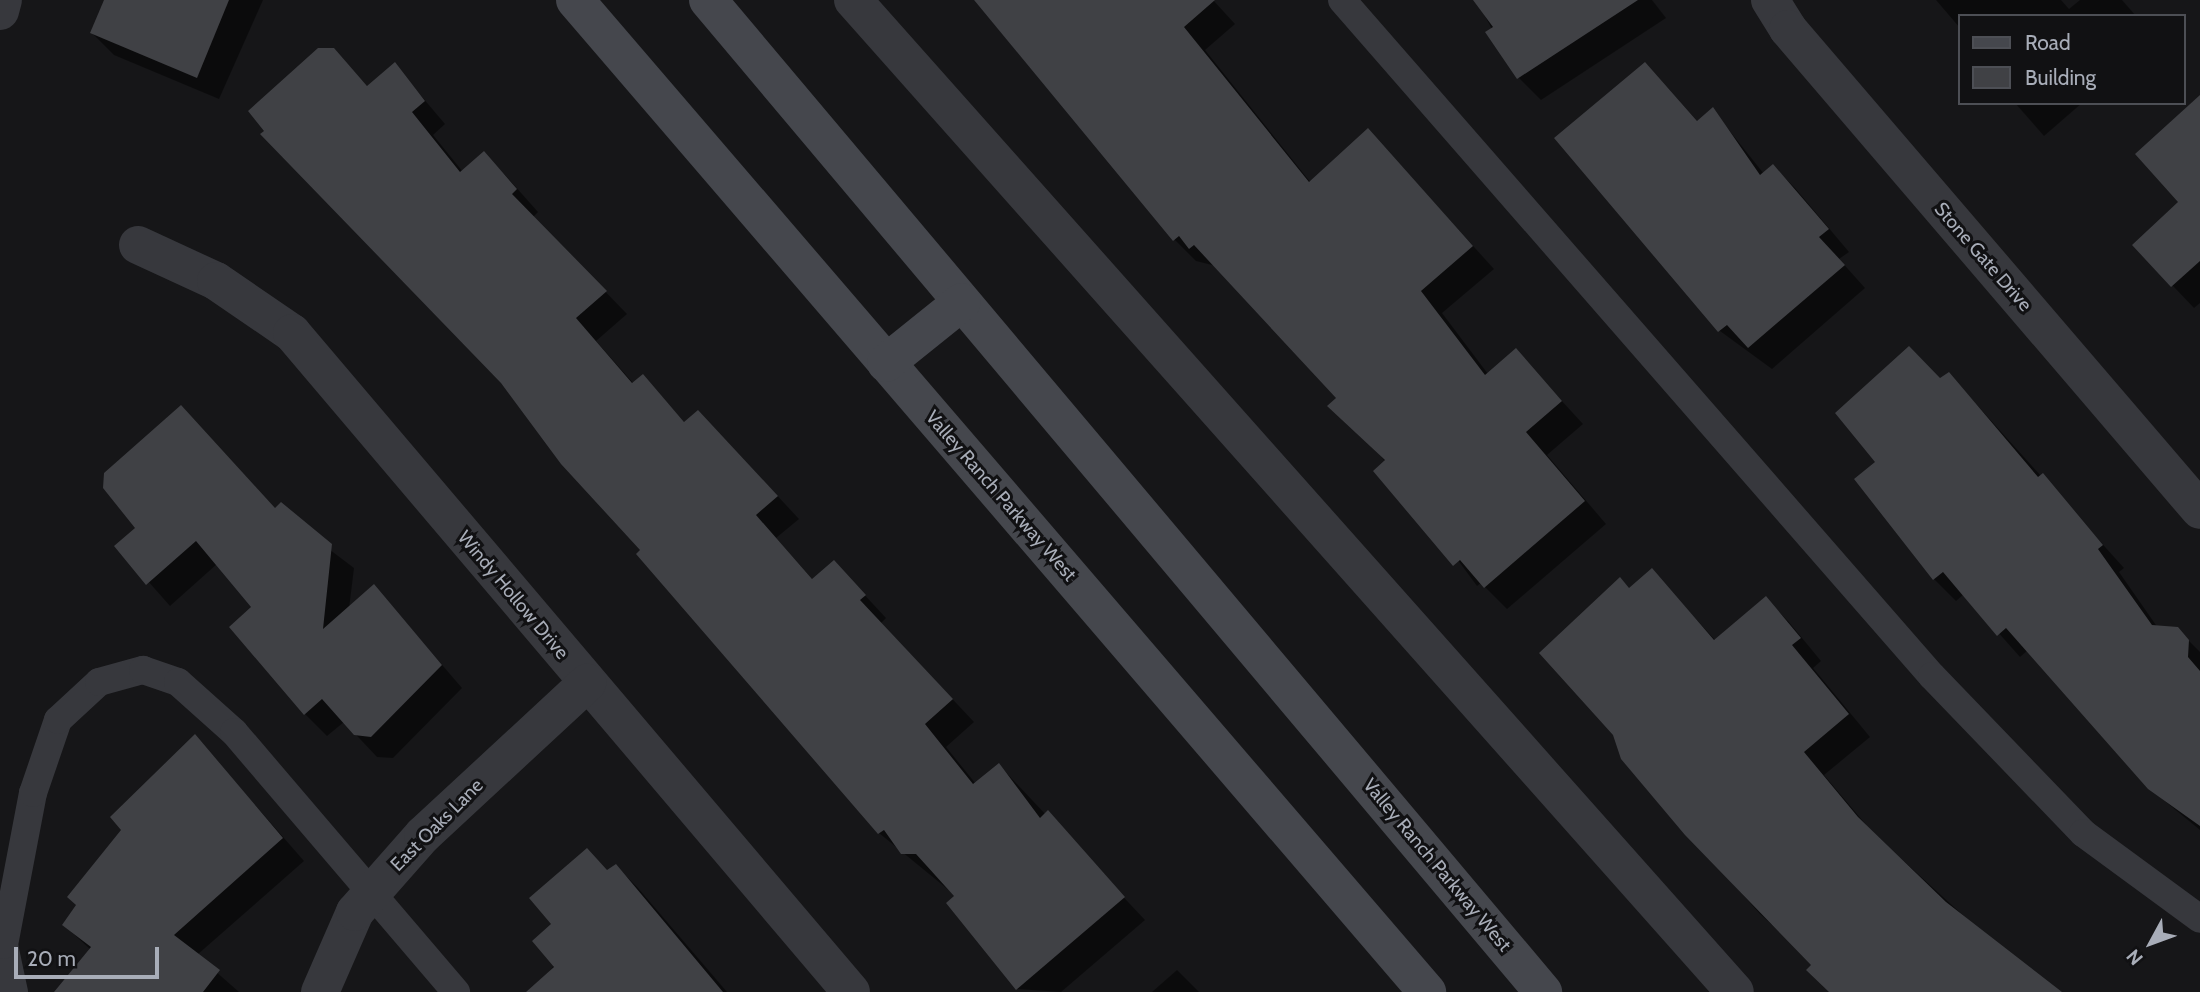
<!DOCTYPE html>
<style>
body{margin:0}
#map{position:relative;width:2200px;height:992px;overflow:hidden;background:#161618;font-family:Cabin,sans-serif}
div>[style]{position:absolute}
.shadow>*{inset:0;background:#0007}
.building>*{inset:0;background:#404145}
.service>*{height:28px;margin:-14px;padding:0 14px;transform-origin:14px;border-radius:14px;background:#37383d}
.minor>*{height:38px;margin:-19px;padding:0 19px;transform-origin:19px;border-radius:19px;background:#37383d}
.tertiary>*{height:38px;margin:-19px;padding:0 19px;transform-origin:19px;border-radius:19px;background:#37383d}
.secondary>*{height:38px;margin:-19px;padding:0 19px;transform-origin:19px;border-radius:19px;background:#45474d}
span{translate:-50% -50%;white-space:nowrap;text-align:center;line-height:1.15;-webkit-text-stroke:6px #111113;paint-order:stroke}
.street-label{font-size:19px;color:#a8adb8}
.legend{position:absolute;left:1958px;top:14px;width:228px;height:91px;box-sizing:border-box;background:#111113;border:2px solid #4d4f55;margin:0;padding:9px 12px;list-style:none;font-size:21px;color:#a8adb8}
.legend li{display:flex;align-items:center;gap:14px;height:35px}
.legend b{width:35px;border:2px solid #4d4f55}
.north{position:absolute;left:2116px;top:908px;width:70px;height:70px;-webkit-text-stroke:5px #111113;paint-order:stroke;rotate:229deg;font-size:19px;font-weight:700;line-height:28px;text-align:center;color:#a8adb8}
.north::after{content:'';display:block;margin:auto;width:24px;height:32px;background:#a8adb8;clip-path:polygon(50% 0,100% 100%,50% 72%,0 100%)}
.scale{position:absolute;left:14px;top:947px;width:145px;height:32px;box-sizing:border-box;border:4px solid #a8adb8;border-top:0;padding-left:9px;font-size:21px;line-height:24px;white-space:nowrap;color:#a8adb8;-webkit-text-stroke:5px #111113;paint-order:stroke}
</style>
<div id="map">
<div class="shadow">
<div style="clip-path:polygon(106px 0,263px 0,219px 99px,114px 55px,92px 33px)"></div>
<div style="clip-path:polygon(974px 0,1213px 0,1235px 24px,1205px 50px,1311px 183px,1368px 130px,1494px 269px,1442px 313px,1488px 374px,1516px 351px,1583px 424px,1547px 455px,1606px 524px,1507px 609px,1481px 583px,1477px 586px,1338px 398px,1216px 266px,1196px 261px,1174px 239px)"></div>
<div style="clip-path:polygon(1476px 0,1652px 0,1666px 18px,1541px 100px,1519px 78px)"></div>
<div style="clip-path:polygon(1936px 0,2061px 0,2069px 9px,2080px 0,2122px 0,2136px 16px,1960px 16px,1960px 28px)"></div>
<div style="clip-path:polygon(333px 50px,368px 87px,395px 65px,445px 124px,433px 135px,463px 172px,484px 154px,506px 176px,538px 212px,533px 217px,627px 314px,596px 341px,634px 384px,643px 376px,685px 423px,720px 434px,799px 519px,776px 538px,813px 580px,834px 562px,886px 618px,881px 623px,974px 722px,946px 747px,976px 784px,999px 765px,1145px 920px,1061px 992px,1017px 989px,956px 896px,879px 833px,643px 550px)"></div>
<div style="clip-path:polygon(1666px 86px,1698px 122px,1713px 110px,1764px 174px,1773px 166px,1795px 188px,1849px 252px,1839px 259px,1865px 288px,1772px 369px,1720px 331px)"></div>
<div style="clip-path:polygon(2015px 103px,2082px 103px,2044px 136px)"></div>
<div style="clip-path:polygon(2200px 110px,2200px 303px,2194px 308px,2134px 245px,2181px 202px)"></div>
<div style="clip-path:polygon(1949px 374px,2124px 568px,2119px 572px,2158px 628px,2177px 629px,2200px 652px,2200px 830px,2149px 788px,2028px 650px,2020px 657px,1964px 594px,1956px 601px,1934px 579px,1877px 462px)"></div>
<div style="clip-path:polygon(276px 509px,354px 568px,349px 609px,374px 586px,462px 688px,393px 758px,377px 757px,344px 722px,327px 736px,305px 714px,231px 627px,253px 607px,217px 564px,170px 606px,117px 546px)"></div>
<div style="clip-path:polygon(1652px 571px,1716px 641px,1766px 599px,1788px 621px,1821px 661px,1813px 668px,1870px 737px,1824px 775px,1873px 833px,2000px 949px,2059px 992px,1845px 992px,1760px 914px,1622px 758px,1630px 590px)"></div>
<div style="clip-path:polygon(195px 736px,304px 861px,197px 955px,239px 992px,62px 992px,91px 950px,64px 925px)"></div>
<div style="clip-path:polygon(616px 866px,638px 888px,727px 992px,537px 992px)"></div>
<div style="clip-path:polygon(1177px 970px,1199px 992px,1152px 992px)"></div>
</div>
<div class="building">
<div style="clip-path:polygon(104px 0,229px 0,197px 78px,90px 33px)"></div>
<div style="clip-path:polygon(974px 0,1215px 0,1184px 27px,1309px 182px,1368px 128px,1473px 246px,1421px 291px,1485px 375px,1516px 348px,1562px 401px,1526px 432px,1585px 501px,1484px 588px,1460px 560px,1453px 566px,1373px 471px,1385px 460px,1327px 406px,1336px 398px,1194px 245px,1189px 249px,1179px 236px,1173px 241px)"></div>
<div style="clip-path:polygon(1473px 0,1638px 0,1517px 79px,1485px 32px,1493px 27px)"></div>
<div style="clip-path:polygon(318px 48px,334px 48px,367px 86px,395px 62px,425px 101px,412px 112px,460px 172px,484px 151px,517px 189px,512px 194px,607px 291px,576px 318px,632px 383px,643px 374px,684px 422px,698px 410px,778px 496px,756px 515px,812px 579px,834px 560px,866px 595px,860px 600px,953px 699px,925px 724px,973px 784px,999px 763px,1040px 818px,1048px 810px,1125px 897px,1016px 990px,946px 903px,954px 896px,916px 854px,901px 854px,884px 830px,878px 834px,636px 554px,640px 550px,561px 464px,501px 383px,260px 134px,264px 131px,248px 111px)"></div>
<div style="clip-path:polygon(1645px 62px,1697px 121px,1713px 107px,1760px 175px,1773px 164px,1829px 229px,1819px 237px,1845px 265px,1748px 348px,1727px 325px,1718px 332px,1554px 138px)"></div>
<div style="clip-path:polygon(2200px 95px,2200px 261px,2171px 287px,2132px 245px,2178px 202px,2135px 154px)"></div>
<div style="clip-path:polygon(1909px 346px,1940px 378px,1949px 372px,2038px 477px,2043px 473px,2103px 545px,2098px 549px,2152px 625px,2178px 627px,2189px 640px,2188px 657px,2200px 671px,2200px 826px,2148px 789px,2006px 628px,1997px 636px,1943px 572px,1933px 580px,1854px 479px,1875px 462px,1835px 413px)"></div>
<div style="clip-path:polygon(181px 405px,275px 508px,281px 502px,332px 544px,323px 629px,374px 584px,442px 665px,371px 737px,354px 735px,322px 699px,304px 715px,229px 627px,251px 607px,196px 541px,146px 585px,114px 546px,135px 528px,103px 488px,104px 473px)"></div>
<div style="clip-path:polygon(1652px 568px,1714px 640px,1766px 596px,1801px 638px,1792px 645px,1849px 714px,1804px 752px,1858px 817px,1946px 902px,2062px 992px,1829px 992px,1806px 970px,1811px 965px,1685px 835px,1621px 759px,1613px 735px,1539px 653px,1620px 577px,1629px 588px)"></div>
<div style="clip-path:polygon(195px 734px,283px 838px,174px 935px,220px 970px,203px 992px,54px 992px,91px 947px,62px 925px,76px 905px,67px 897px,121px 830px,110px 817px)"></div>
<div style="clip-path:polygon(587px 848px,607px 870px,616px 864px,723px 992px,526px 992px,554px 967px,532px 941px,551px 924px,529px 898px)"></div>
</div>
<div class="service">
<div style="left:1342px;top:0;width:897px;rotate:48.89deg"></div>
<div style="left:1932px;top:676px;width:218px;rotate:46.1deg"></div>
<div style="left:2083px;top:833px;width:145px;rotate:36.3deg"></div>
<div style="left:14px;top:992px;width:48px;rotate:-102deg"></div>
<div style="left:4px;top:945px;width:155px;rotate:-79.2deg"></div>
<div style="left:33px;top:793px;width:77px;rotate:-71.1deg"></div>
<div style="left:58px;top:720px;width:56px;rotate:-42.8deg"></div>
<div style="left:99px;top:682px;width:46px;rotate:-15.3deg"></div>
<div style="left:143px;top:670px;width:37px;rotate:19deg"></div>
<div style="left:178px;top:682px;width:75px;rotate:41.8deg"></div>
<div style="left:234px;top:732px;width:342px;rotate:49.5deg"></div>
</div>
<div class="minor">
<div style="left:853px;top:0;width:1327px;rotate:48.36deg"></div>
<div style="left:1770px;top:0;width:34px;rotate:58deg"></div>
<div style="left:1788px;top:29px;width:633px;rotate:49.42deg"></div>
<div style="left:138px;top:245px;width:86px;rotate:24.8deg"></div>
<div style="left:216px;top:281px;width:92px;rotate:34.4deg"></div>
<div style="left:292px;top:333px;width:864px;rotate:49.69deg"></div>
<div style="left:320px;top:992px;width:87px;rotate:-66.4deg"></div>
<div style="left:355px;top:912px;width:103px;rotate:-48.6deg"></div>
<div style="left:423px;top:835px;width:224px;rotate:-42.8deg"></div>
</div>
<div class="tertiary">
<div style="left:0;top:11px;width:11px;rotate:-75deg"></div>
</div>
<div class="secondary">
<div style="left:575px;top:0;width:1308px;rotate:49.34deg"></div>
<div style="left:708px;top:0;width:1297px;rotate:49.91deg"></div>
<div style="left:886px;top:363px;width:97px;rotate:-38.8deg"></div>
</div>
<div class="street-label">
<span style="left:1983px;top:257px;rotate:49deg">Stone Gate Drive</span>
<span style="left:1001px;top:496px;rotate:49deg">Valley Ranch Parkway West</span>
<span style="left:513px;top:595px;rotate:50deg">Windy Hollow Drive</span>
<span style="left:437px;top:825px;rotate:-45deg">East Oaks Lane</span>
<span style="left:1437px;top:865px;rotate:50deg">Valley Ranch Parkway West</span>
</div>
<ul class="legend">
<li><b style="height:9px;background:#45474d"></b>Road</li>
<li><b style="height:19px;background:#404145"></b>Building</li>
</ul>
<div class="north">N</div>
<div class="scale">20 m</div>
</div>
